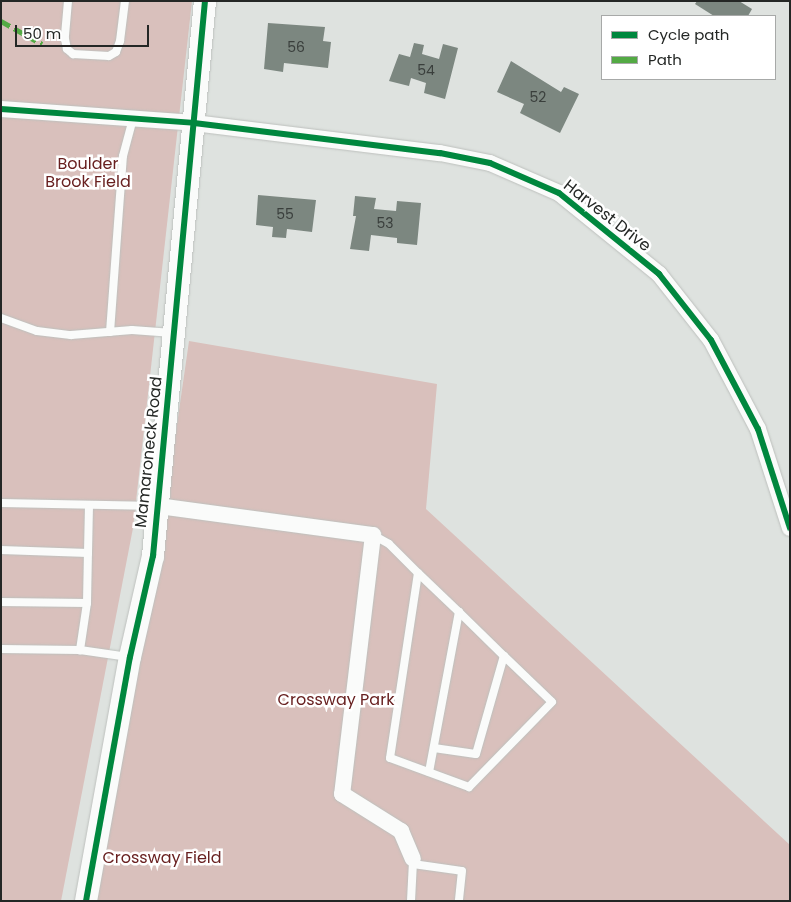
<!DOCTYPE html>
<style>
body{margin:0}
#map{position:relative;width:791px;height:902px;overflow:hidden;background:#dee2df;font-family:Poppins,sans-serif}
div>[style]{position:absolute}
.green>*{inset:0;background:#d9c0bc}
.building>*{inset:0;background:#7c8780}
.roads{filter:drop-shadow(0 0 1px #bdc0bd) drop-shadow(0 0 1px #bdc0bd)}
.lane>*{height:8px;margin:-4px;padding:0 4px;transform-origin:4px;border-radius:4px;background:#fafbfa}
.street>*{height:16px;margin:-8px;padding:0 8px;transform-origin:8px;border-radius:8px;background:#fafbfa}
.secondary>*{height:22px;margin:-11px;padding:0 11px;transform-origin:11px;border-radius:11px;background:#fafbfa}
.quiet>*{height:5px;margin-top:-2.5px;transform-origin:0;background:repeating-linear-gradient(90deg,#53aa44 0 10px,transparent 0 15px)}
.cycleway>*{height:6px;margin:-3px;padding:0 3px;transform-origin:3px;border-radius:3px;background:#00873e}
span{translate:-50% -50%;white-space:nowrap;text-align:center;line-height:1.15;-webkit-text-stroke:5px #fff;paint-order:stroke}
.number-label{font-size:14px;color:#3a3f3c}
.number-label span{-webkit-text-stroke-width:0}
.park-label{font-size:16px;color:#682020}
.street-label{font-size:16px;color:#242725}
.frame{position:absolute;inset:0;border:2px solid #242725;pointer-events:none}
.legend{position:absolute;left:601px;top:15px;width:175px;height:65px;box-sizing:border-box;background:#fff;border:1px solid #a7a9a8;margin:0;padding:6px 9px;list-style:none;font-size:15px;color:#242725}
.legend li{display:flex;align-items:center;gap:10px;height:25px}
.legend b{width:25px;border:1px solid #a7a9a8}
.scale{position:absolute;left:15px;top:25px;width:134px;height:22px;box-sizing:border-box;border:2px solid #242725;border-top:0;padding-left:6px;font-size:15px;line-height:18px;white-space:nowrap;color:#242725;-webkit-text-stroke:4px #fff;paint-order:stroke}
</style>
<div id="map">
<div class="green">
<div style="clip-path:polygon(1px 1px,192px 1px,133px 528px,61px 901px,1px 901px)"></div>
<div style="clip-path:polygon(189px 341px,437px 384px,426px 509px,790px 845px,790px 901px,94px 901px,152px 599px)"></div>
</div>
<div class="building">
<div style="clip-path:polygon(697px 1px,739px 1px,752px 9px,748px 16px,714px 16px,695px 4px)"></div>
<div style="clip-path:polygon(268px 23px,325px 27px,323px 41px,331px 42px,328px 68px,284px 63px,283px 72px,264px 69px)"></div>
<div style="clip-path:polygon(414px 43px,424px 45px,422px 54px,439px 59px,443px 44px,458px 48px,445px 99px,424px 93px,426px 83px,411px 78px,409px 86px,389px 81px,399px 54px,410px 57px)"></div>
<div style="clip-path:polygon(511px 61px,561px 92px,564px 87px,579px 94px,560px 133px,520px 113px,524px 104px,497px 92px)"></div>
<div style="clip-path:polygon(258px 195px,316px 200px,312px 232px,287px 229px,286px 238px,272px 237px,273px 227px,256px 225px)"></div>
<div style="clip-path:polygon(355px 196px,376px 198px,374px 209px,396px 211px,397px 201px,421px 203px,417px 245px,397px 243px,397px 238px,371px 235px,369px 251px,350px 249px,356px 216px,353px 216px)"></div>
</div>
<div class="roads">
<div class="lane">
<div style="left:68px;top:1px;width:38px;rotate:95deg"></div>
<div style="left:65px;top:39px;width:10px;rotate:79deg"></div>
<div style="left:67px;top:49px;width:8px;rotate:40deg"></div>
<div style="left:73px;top:54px;width:36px;rotate:3deg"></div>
<div style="left:109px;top:56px;width:8px;rotate:-30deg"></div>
<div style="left:116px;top:52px;width:12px;rotate:-70deg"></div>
<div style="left:120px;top:41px;width:40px;rotate:-82.9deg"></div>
<div style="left:1px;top:318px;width:38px;rotate:20deg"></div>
<div style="left:37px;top:331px;width:34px;rotate:7deg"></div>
<div style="left:71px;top:335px;width:61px;rotate:-4.7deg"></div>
<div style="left:132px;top:330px;width:41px;rotate:4.2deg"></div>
<div style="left:110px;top:332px;width:176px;rotate:-85.8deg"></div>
<div style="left:123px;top:156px;width:39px;rotate:-75deg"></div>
<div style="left:1px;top:503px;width:156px;rotate:1.1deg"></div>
<div style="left:373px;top:535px;width:18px;rotate:29deg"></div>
<div style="left:389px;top:544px;width:41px;rotate:45deg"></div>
<div style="left:418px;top:573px;width:57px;rotate:43.6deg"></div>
<div style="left:459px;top:612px;width:63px;rotate:44.4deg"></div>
<div style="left:504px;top:656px;width:66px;rotate:43.8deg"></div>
<div style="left:552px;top:702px;width:119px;rotate:134.3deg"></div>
<div style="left:469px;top:787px;width:84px;rotate:-159.8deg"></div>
<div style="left:390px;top:758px;width:187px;rotate:-81.4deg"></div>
<div style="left:1px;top:550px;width:87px;rotate:2deg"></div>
<div style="left:88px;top:553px;width:48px;rotate:-88.8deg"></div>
<div style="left:1px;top:602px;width:86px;rotate:0.7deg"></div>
<div style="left:87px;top:603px;width:48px;rotate:98.5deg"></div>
<div style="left:87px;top:603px;width:50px;rotate:-88.9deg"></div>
<div style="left:1px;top:649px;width:79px;rotate:0.7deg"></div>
<div style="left:80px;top:650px;width:49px;rotate:8.3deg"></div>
<div style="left:434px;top:748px;width:42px;rotate:8.1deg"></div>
<div style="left:476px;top:754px;width:102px;rotate:-74.1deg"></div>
<div style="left:429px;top:772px;width:163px;rotate:-79.4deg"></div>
<div style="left:413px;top:864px;width:49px;rotate:8.1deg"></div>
<div style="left:462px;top:871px;width:30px;rotate:96deg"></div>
<div style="left:411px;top:901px;width:40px;rotate:-87.1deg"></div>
</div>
<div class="street">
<div style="left:1px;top:109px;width:194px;rotate:4.1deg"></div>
<div style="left:194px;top:123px;width:248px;rotate:7deg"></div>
<div style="left:440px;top:153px;width:51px;rotate:11.3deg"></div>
<div style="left:490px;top:163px;width:75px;rotate:23.5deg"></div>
<div style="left:559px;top:193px;width:129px;rotate:39deg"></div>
<div style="left:659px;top:274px;width:84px;rotate:51.8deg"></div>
<div style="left:711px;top:340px;width:101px;rotate:62.2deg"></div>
<div style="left:758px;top:429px;width:104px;rotate:72.1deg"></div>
<div style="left:158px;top:506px;width:217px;rotate:7.7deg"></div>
<div style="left:373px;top:535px;width:261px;rotate:96.8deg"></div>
<div style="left:342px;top:794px;width:70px;rotate:32.1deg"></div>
<div style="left:401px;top:831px;width:30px;rotate:67deg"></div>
</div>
<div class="secondary">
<div style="left:86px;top:901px;width:248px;rotate:-79.8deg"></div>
<div style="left:130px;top:657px;width:104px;rotate:-77.2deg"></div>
<div style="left:153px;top:556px;width:557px;rotate:-84.65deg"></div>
</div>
</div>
<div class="quiet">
<div style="left:1px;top:21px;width:47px;rotate:29.3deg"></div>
</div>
<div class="cycleway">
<div style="left:1px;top:109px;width:194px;rotate:4.1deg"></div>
<div style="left:194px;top:123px;width:248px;rotate:7deg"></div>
<div style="left:440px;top:153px;width:51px;rotate:11.3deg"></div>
<div style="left:490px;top:163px;width:75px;rotate:23.5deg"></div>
<div style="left:559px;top:193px;width:129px;rotate:39deg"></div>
<div style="left:659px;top:274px;width:84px;rotate:51.8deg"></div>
<div style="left:711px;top:340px;width:101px;rotate:62.2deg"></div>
<div style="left:758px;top:429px;width:104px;rotate:72.1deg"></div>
<div style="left:86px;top:901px;width:248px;rotate:-79.8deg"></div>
<div style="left:130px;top:657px;width:104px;rotate:-77.2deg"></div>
<div style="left:153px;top:556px;width:557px;rotate:-84.65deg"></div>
</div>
<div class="number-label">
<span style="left:296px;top:47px">56</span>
<span style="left:426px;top:70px">54</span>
<span style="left:538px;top:97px">52</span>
<span style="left:285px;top:214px">55</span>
<span style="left:385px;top:223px">53</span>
</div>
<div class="park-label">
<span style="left:88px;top:173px">Boulder<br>Brook Field</span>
<span style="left:336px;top:700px">Crossway Park</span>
<span style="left:162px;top:858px">Crossway Field</span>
</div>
<div class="street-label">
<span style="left:607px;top:216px;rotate:38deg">Harvest Drive</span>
<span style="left:149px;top:452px;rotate:-84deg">Mamaroneck Road</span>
</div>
<div class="frame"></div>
<ul class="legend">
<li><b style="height:6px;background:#00873e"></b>Cycle path</li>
<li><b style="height:6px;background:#53aa44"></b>Path</li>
</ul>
<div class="scale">50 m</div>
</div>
